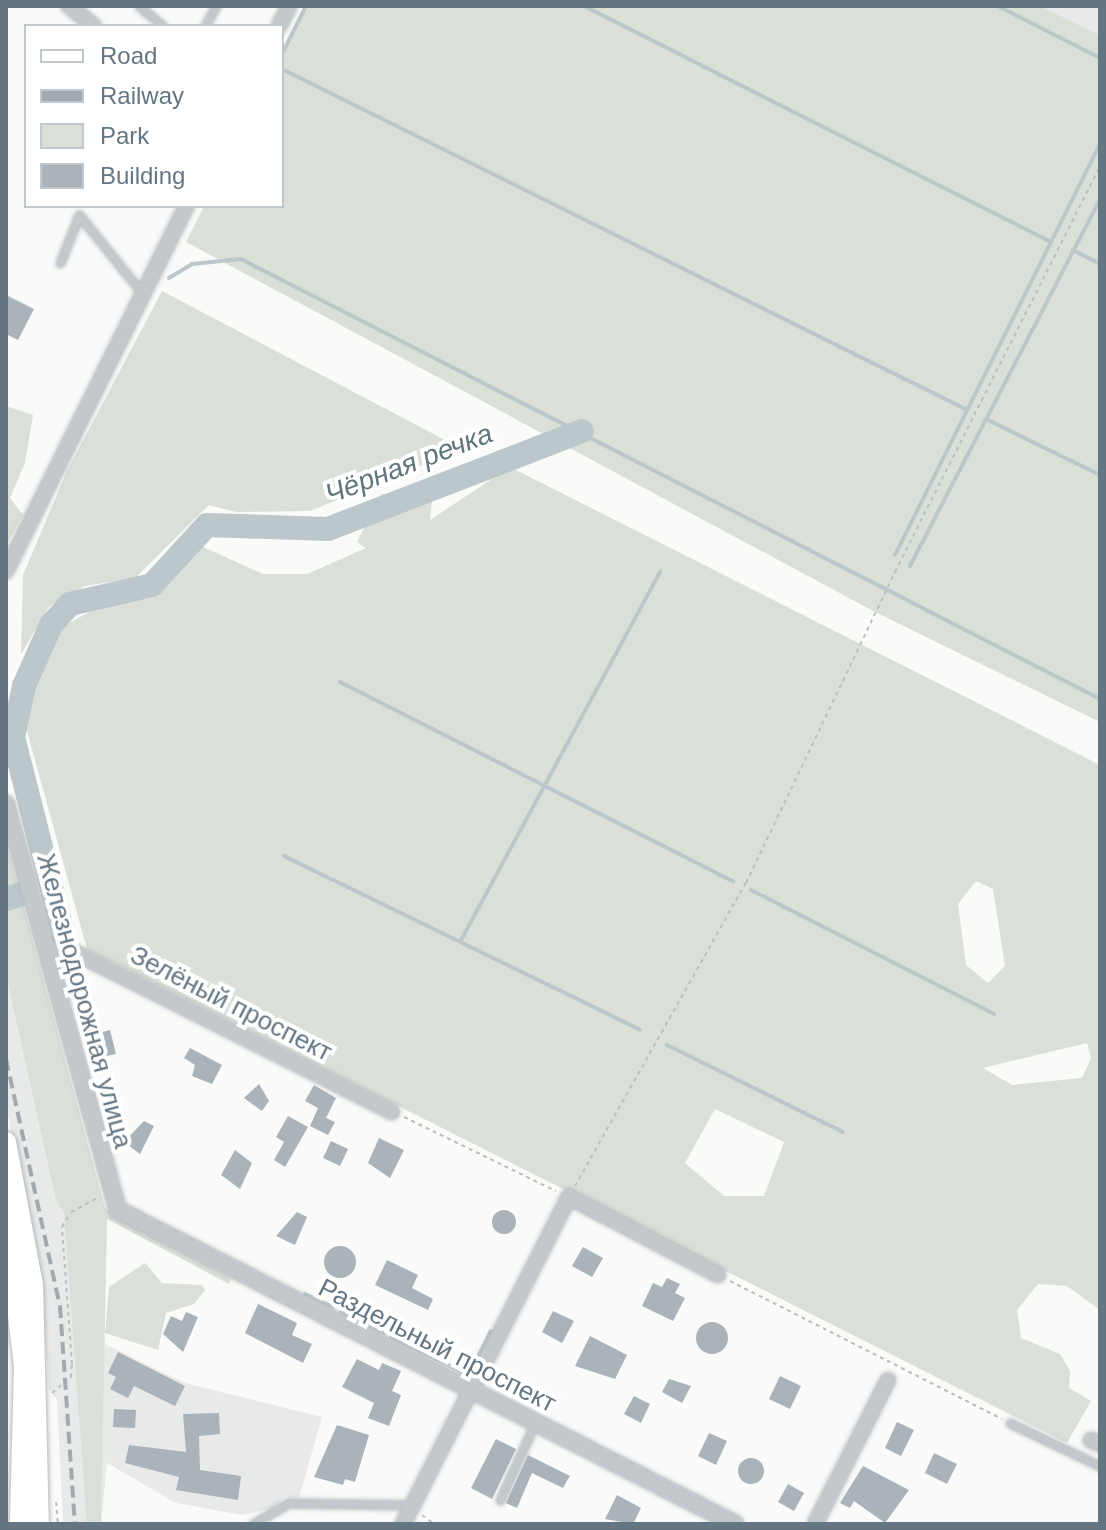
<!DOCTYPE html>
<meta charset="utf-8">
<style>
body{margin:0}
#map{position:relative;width:1106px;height:1530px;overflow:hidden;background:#fafaf8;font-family:Helvetica,sans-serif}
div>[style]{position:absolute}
.built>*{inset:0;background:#e8e9e9}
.green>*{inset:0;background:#dadfd7}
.stream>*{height:4px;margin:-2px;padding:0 2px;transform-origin:2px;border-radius:2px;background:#bbc7cb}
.river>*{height:24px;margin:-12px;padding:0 12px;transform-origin:12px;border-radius:12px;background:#bbc7cb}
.building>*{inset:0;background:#aab3b9}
.round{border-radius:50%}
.path>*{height:2px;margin-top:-1px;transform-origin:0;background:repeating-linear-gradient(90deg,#bbbfc2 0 4px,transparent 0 8px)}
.roads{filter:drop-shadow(0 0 2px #b5babe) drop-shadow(0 0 2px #b5babe)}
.service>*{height:7px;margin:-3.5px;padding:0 3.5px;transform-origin:3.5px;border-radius:3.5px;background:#c3c8cc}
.minor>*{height:14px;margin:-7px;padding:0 7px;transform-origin:7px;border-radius:7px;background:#c3c8cc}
.tertiary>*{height:16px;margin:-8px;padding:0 8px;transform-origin:8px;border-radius:8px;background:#c3c8cc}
.primary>*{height:20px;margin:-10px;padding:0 10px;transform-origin:10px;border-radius:10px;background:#fff}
.rail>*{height:4px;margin-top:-2px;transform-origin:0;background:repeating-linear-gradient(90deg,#a2aab0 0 12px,transparent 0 18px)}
span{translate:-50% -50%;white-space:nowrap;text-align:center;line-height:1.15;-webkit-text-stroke:8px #fff;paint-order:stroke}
.street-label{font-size:26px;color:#657683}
.water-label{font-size:28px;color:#60757c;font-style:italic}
.frame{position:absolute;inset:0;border:8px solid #657683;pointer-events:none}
.legend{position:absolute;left:24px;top:24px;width:260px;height:184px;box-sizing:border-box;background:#fff;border:2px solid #c1c8cd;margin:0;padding:10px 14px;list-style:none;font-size:24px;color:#657683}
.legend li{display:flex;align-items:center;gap:16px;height:40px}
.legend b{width:40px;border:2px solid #c1c8cd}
</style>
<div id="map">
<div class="built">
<div style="clip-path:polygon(1040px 6px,1100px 6px,1100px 35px)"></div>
<div style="clip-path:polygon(6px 912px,105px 1344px,185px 1383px,322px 1417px,299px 1498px,285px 1497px,273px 1508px,242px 1515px,176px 1503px,107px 1463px,101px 1524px,63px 1524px,57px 1399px,49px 1390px,42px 1283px,6px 1105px)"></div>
</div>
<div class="green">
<div style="clip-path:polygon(305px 6px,1040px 6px,1100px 35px,1100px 722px,875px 612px,186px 242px,204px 206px,282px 206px,282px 51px)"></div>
<div style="clip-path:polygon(162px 291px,462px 449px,310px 511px,236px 512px,209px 505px,135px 578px,85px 586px,49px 607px,21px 654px,23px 575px,67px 471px)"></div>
<div style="clip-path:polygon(6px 406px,33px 415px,25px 463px,10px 498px,23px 515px,6px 546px)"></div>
<div style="clip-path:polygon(evenodd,510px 467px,1100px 765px,1100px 1310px,1067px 1286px,1038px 1284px,1017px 1310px,1021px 1338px,1060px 1354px,1070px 1371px,1069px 1388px,1091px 1401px,1067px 1443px,87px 949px,27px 731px,30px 688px,54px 631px,95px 609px,160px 593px,203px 547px,263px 574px,307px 574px,366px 548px,357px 542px,381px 494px,432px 501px,430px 520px,510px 467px,976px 881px,993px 889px,1005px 966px,988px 983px,966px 965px,958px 904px,976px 881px,510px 467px,1087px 1043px,1091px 1058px,1082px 1078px,1012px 1085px,983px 1068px,1087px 1043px,510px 467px,715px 1109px,784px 1142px,764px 1196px,724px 1196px,685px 1163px,715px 1109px)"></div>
<div style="clip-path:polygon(6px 842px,105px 1208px,231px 1279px,229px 1284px,107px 1219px,101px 1524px,87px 1524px,64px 1213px,56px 1200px,6px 974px)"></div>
<div style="clip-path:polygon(145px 1263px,162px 1283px,202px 1285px,205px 1290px,194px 1304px,166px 1313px,158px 1350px,105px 1333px,109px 1287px)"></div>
</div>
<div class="stream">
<div style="left:584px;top:6px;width:523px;rotate:26.81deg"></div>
<div style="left:998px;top:6px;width:114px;rotate:27deg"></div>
<div style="left:282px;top:54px;width:54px;rotate:-63.4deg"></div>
<div style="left:282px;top:69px;width:765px;rotate:26.46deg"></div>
<div style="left:1073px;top:250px;width:30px;rotate:27deg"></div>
<div style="left:169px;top:278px;width:27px;rotate:-31deg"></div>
<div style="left:192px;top:264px;width:49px;rotate:-5.8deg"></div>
<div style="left:241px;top:259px;width:965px;rotate:27.12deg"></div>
<div style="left:986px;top:419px;width:127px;rotate:26.2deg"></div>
<div style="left:895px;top:555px;width:460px;rotate:-63.5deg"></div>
<div style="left:910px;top:566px;width:413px;rotate:-62.6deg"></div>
<div style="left:340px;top:682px;width:441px;rotate:26.9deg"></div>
<div style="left:284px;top:856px;width:396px;rotate:26deg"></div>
<div style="left:751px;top:890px;width:273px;rotate:27deg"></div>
<div style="left:460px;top:942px;width:421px;rotate:-61.6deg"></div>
<div style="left:667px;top:1045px;width:196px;rotate:26.3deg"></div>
<div style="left:305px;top:1294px;width:31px;rotate:25deg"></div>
<div style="left:341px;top:1312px;width:17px;rotate:25deg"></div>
<div style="left:368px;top:1325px;width:18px;rotate:27deg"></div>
<div style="left:391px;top:1337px;width:87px;rotate:26deg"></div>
<div style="left:469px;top:1375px;width:49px;rotate:-63.4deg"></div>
</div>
<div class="river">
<div style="left:6px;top:899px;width:16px;rotate:-18deg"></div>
<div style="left:66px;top:945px;width:215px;rotate:-104.3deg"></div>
<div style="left:13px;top:737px;width:52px;rotate:-77.8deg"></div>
<div style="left:24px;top:686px;width:67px;rotate:-66.1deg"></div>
<div style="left:51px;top:625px;width:28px;rotate:-48deg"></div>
<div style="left:70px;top:604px;width:84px;rotate:-13deg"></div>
<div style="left:152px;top:585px;width:81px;rotate:-47.5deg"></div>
<div style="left:207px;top:525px;width:121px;rotate:1.9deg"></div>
<div style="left:328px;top:529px;width:272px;rotate:-21.1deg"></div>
</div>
<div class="building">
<div style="clip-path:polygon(6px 295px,34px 309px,18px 340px,6px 334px)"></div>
<div style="clip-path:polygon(110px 1030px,116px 1054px,102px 1057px,96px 1034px)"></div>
<div style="clip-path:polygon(190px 1048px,222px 1065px,212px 1084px,192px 1076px,195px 1065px,184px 1058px)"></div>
<div style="clip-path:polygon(259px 1084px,269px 1101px,262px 1111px,244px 1098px)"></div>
<div style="clip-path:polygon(314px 1085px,336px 1098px,326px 1118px,335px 1122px,328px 1135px,310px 1126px,318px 1108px,305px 1101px)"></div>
<div style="clip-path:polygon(288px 1116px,308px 1127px,285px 1167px,274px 1160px,284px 1142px,276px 1137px)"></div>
<div style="clip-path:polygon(144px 1121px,154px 1126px,140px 1154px,124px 1142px)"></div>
<div style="clip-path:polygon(379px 1138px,404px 1150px,390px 1178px,368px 1163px)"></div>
<div style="clip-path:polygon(331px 1141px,348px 1149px,340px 1166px,323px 1158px)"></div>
<div style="clip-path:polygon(235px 1150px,252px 1163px,240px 1189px,221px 1175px)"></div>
<div class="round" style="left:492px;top:1210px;width:24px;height:24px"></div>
<div style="clip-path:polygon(297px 1212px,307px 1217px,295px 1245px,276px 1236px)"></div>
<div class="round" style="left:324px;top:1246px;width:32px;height:32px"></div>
<div style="clip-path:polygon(583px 1247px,603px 1258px,592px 1277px,572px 1266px)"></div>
<div style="clip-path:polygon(387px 1260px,418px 1275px,412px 1288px,433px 1299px,428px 1310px,375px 1285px)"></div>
<div style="clip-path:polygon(667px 1278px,680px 1284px,675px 1293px,685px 1298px,673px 1321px,642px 1306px,653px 1283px,662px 1287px)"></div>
<div style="clip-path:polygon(258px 1304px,297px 1323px,292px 1335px,312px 1344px,303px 1363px,245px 1333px)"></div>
<div style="clip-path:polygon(553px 1311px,574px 1321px,562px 1343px,542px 1332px)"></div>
<div style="clip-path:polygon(186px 1312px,198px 1317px,183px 1352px,163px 1334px,171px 1316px,182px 1321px)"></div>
<div class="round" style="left:696px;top:1322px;width:32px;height:32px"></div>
<div style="clip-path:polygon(590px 1336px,627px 1355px,615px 1379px,575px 1366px)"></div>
<div style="clip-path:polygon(118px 1352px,185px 1386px,175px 1406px,134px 1386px,128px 1398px,110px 1389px,116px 1377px,108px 1373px)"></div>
<div style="clip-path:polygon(357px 1359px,379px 1370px,382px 1363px,401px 1371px,392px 1391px,401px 1395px,389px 1426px,368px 1418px,374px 1403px,342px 1387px)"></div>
<div style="clip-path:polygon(780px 1376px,801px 1386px,790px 1409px,769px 1399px)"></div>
<div style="clip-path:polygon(669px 1379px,691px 1386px,682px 1403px,662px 1392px)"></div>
<div style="clip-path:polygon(634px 1396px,650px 1404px,641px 1423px,624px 1414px)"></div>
<div style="clip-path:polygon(114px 1409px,136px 1410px,135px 1428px,113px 1427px)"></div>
<div style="clip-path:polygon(219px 1413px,220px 1434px,199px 1436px,200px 1470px,241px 1476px,238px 1500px,176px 1490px,179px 1477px,125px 1463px,129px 1445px,186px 1452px,183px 1414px)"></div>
<div style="clip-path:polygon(897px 1422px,914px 1430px,901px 1456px,885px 1448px)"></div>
<div style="clip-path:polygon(337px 1425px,369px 1435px,355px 1482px,345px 1479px,343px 1485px,314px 1477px)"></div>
<div style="clip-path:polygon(709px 1433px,727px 1441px,716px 1465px,698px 1456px)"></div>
<div style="clip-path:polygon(496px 1439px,516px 1449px,492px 1499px,471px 1488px)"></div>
<div style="clip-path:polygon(934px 1453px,957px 1464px,947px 1484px,925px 1473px)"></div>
<div style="clip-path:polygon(528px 1455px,570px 1476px,563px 1488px,532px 1473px,517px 1508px,506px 1503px)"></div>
<div class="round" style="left:738px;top:1458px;width:26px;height:26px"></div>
<div style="clip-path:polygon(863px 1466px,909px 1490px,885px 1523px,854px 1501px,850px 1508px,840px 1503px)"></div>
<div style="clip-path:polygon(788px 1484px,804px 1493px,794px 1511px,778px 1502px)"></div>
<div style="clip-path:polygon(617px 1495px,641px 1508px,633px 1524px,605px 1519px)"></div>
</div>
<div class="path">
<div style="left:404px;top:1117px;width:169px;rotate:26deg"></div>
<div style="left:575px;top:1186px;width:348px;rotate:-60.6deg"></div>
<div style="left:746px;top:883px;width:345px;rotate:-64.4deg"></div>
<div style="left:895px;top:572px;width:454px;rotate:-63.2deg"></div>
<div style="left:730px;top:1281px;width:305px;rotate:26.9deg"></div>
<div style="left:52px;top:1393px;width:25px;rotate:-40deg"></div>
<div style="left:71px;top:1377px;width:13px;rotate:-86deg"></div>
<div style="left:72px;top:1364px;width:137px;rotate:-94.2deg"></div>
<div style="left:62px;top:1227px;width:17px;rotate:-59deg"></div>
<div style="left:71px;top:1212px;width:32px;rotate:-28deg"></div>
<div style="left:56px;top:1502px;width:22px;rotate:85deg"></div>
<div style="left:422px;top:1515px;width:15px;rotate:37deg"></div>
</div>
<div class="roads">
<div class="service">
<div style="left:139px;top:6px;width:31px;rotate:40deg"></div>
<div style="left:205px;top:26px;width:23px;rotate:-61deg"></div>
<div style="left:60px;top:263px;width:52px;rotate:-68.4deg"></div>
<div style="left:79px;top:215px;width:100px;rotate:51.1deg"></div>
<div style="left:1010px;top:1423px;width:100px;rotate:25.5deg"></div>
<div style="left:500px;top:1500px;width:85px;rotate:-65.6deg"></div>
<div style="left:253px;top:1524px;width:41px;rotate:-31deg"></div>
<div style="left:288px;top:1503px;width:125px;rotate:0.9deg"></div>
</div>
<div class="minor">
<div style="left:69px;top:6px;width:32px;rotate:39deg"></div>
<div style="left:279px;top:26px;width:22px;rotate:-63deg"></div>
<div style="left:6px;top:571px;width:407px;rotate:-63.7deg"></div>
<div style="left:46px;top:948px;width:26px;rotate:7deg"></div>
<div style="left:72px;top:951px;width:358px;rotate:26.7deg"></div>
<div style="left:1091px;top:1440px;width:10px;rotate:24deg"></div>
<div style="left:403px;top:1524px;width:367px;rotate:-63.1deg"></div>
<div style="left:569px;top:1197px;width:168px;rotate:27.6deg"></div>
<div style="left:815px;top:1524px;width:161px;rotate:-63.1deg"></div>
</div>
<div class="tertiary">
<div style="left:6px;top:804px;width:421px;rotate:74.6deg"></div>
<div style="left:118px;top:1210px;width:692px;rotate:26.97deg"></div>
</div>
<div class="primary">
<div style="left:6px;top:1142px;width:146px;rotate:79.3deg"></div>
<div style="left:33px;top:1285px;width:239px;rotate:88.6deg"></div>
<div style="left:6px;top:1217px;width:150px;rotate:83.1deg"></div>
<div style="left:24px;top:1366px;width:158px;rotate:91.5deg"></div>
</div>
</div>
<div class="rail">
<div style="left:6px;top:1059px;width:253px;rotate:77.7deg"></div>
<div style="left:60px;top:1306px;width:219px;rotate:86.1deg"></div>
</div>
<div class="street-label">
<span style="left:84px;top:1001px;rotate:75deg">Железнодорожная улица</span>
<span style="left:231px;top:1004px;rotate:27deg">Зелёный проспект</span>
<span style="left:437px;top:1346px;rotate:27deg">Раздельный проспект</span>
</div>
<div class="water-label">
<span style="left:409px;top:464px;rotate:-21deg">Чёрная речка</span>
</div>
<div class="frame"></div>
<ul class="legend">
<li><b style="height:10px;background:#fff"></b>Road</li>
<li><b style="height:10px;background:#a2aab0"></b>Railway</li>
<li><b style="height:22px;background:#dadfd7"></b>Park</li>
<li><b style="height:22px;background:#aab3b9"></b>Building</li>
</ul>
</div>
